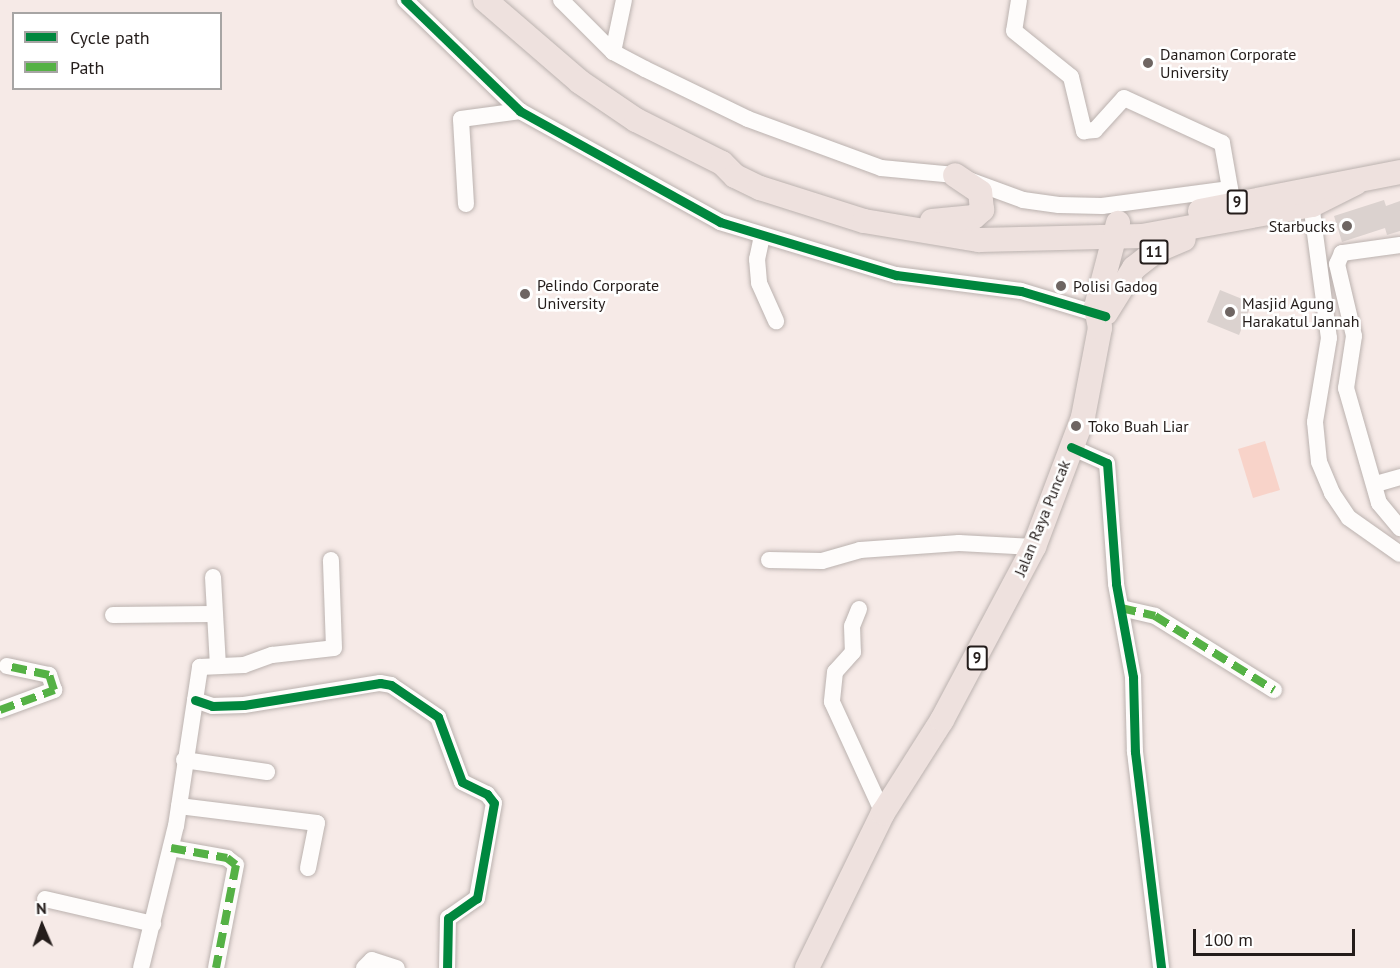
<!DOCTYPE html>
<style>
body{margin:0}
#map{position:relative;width:1400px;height:968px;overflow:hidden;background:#f6eae7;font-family:"PT Sans",sans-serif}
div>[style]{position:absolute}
.green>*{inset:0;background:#f8d3c9}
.building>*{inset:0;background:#dbd2cf}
.roads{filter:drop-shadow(0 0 2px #bbb2af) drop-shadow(0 0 2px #bbb2af)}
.minor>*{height:16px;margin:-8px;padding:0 8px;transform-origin:8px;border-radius:8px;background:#fefcfb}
.highway>*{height:24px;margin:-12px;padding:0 12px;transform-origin:12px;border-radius:12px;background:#eee1de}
.quiet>*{height:8px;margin-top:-4px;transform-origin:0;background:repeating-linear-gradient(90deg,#55b145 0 15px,transparent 0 23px)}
.cycleway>*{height:9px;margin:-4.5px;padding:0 4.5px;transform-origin:4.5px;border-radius:4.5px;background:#00873e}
.dots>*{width:16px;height:16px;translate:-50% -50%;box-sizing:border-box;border:3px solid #fff;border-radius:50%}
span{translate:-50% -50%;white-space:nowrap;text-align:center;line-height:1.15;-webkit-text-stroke:5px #fff;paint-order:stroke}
.shield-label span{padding:2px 4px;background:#fff;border:2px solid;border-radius:4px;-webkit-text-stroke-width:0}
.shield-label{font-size:15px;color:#241d1b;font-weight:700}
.poi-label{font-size:16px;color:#241d1b}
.left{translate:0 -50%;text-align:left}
.right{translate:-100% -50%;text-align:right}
.street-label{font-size:16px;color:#241d1b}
.legend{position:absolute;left:12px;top:12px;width:210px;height:78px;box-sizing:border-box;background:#fff;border:2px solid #a7a5a4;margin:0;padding:8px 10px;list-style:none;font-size:18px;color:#241d1b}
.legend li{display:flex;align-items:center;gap:12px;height:30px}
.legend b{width:30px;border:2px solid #a7a5a4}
.north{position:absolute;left:12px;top:896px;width:60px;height:60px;-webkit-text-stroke:4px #fff;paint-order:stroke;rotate:358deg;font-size:16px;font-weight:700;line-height:24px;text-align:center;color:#241d1b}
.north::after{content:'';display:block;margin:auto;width:21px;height:27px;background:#241d1b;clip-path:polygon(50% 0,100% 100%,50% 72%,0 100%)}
.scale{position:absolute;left:1193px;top:929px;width:162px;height:27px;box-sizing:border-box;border:3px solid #241d1b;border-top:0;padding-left:8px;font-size:18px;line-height:21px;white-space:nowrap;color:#241d1b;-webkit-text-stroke:4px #fff;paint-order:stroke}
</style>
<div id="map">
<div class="green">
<div style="clip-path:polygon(1265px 441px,1280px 490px,1253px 498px,1238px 449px)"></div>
</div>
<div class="building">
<div style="clip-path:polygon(1384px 200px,1386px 206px,1400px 201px,1400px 231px,1387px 235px,1385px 228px,1342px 242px,1334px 216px)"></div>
<div style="clip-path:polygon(1220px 290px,1252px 303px,1239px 335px,1207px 322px)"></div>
</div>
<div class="roads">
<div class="minor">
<div style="left:405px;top:0;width:160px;rotate:44deg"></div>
<div style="left:520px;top:111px;width:229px;rotate:29deg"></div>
<div style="left:720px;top:222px;width:184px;rotate:16.8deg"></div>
<div style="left:896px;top:275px;width:126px;rotate:7.3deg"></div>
<div style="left:1021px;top:291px;width:87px;rotate:16.8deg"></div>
<div style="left:561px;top:0;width:74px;rotate:45deg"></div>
<div style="left:613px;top:52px;width:36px;rotate:28deg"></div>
<div style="left:645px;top:69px;width:114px;rotate:25.9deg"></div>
<div style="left:748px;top:119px;width:142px;rotate:20.2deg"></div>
<div style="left:881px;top:168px;width:74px;rotate:5.4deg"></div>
<div style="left:955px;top:175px;width:72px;rotate:20.2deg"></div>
<div style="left:1023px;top:200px;width:36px;rotate:8deg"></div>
<div style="left:1059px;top:205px;width:43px;rotate:1.3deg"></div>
<div style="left:1102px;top:206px;width:129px;rotate:-7.6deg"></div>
<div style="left:1019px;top:0;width:31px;rotate:99deg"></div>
<div style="left:1014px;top:31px;width:73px;rotate:38.9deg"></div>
<div style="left:1071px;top:77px;width:56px;rotate:76.5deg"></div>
<div style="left:1084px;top:131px;width:11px;rotate:-5deg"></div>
<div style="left:1095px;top:130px;width:43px;rotate:-47.8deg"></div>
<div style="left:1124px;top:98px;width:108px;rotate:24.7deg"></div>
<div style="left:1222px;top:143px;width:58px;rotate:80deg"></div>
<div style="left:613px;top:52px;width:53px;rotate:-78.1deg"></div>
<div style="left:1310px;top:196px;width:143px;rotate:82.4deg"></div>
<div style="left:1329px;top:338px;width:85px;rotate:99.5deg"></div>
<div style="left:1315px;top:422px;width:40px;rotate:84.3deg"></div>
<div style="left:1319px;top:462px;width:34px;rotate:67deg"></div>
<div style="left:1332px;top:493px;width:30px;rotate:56deg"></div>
<div style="left:1349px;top:518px;width:62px;rotate:35.2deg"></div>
<div style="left:466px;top:204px;width:85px;rotate:-93.4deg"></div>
<div style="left:461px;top:119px;width:60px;rotate:-7.7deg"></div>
<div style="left:762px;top:236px;width:24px;rotate:102deg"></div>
<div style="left:757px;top:259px;width:24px;rotate:85deg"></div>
<div style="left:759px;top:283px;width:42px;rotate:65.9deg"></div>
<div style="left:1400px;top:245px;width:59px;rotate:172.1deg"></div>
<div style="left:1342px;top:253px;width:12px;rotate:114deg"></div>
<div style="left:1337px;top:264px;width:74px;rotate:76.7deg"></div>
<div style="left:1354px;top:336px;width:53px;rotate:98.7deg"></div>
<div style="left:1346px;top:388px;width:120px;rotate:74deg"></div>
<div style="left:1379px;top:503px;width:33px;rotate:50deg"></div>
<div style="left:1071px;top:447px;width:39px;rotate:24deg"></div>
<div style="left:1107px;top:463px;width:121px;rotate:85.7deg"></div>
<div style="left:1116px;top:584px;width:95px;rotate:79.6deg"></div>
<div style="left:1133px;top:677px;width:75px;rotate:88.5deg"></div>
<div style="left:1135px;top:752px;width:218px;rotate:83.1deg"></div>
<div style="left:1376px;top:484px;width:25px;rotate:-16deg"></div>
<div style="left:769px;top:560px;width:53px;rotate:1.1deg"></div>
<div style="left:822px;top:561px;width:40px;rotate:-16deg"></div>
<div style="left:860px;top:550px;width:99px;rotate:-4deg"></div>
<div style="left:959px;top:543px;width:75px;rotate:3.1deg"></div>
<div style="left:213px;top:577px;width:89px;rotate:86.8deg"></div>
<div style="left:1121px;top:608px;width:35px;rotate:13deg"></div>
<div style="left:1155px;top:616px;width:140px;rotate:31.9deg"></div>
<div style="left:859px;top:609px;width:18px;rotate:112deg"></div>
<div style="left:852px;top:626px;width:26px;rotate:88deg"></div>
<div style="left:853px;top:652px;width:27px;rotate:132deg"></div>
<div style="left:835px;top:672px;width:30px;rotate:96deg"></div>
<div style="left:832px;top:702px;width:122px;rotate:65.3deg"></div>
<div style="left:113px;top:615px;width:99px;rotate:-0.6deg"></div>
<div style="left:195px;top:700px;width:18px;rotate:19deg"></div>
<div style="left:212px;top:706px;width:32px;rotate:-2deg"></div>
<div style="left:244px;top:705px;width:138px;rotate:-9.2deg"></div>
<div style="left:380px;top:683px;width:11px;rotate:10deg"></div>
<div style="left:391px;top:685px;width:57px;rotate:34.2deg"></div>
<div style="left:438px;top:717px;width:69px;rotate:69.7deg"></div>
<div style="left:462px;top:782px;width:28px;rotate:26deg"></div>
<div style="left:487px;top:794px;width:11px;rotate:52deg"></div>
<div style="left:494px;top:803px;width:97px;rotate:100.1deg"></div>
<div style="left:477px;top:898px;width:35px;rotate:145deg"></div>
<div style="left:448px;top:918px;width:50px;rotate:91.1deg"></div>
<div style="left:0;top:710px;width:58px;rotate:-20.3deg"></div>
<div style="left:54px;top:690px;width:16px;rotate:-108deg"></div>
<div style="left:49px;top:675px;width:43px;rotate:-167.9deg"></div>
<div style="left:184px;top:760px;width:84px;rotate:8.2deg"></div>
<div style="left:179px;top:806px;width:139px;rotate:7deg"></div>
<div style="left:317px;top:823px;width:46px;rotate:101.3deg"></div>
<div style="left:171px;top:848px;width:57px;rotate:10.1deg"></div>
<div style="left:227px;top:858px;width:11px;rotate:38deg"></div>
<div style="left:236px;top:865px;width:105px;rotate:101deg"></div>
<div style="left:45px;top:899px;width:111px;rotate:13deg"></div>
<div style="left:141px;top:968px;width:146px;rotate:-76.2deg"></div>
<div style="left:176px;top:826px;width:161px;rotate:-81.4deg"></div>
<div style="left:200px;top:667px;width:44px;rotate:-2.6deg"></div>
<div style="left:244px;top:665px;width:30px;rotate:-20deg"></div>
<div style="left:272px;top:655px;width:62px;rotate:-6.4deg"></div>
<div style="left:334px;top:648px;width:88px;rotate:-92deg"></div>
<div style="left:364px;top:968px;width:11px;rotate:-45deg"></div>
<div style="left:372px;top:960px;width:26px;rotate:18deg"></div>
</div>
<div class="highway">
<div style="left:485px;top:0;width:125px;rotate:40.8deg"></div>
<div style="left:580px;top:82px;width:68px;rotate:34.2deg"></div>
<div style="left:636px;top:120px;width:96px;rotate:26.6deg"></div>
<div style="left:722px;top:163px;width:18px;rotate:45deg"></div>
<div style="left:735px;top:176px;width:28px;rotate:26deg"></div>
<div style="left:760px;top:188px;width:109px;rotate:17.6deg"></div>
<div style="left:864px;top:221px;width:117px;rotate:9.4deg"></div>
<div style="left:979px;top:240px;width:163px;rotate:-1.4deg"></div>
<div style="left:1142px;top:236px;width:173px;rotate:-10.3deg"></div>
<div style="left:1312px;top:205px;width:49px;rotate:-26.6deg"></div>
<div style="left:1200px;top:211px;width:204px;rotate:-11deg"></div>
<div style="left:932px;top:221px;width:42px;rotate:-5.4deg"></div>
<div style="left:974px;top:217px;width:11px;rotate:-41deg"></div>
<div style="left:982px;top:210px;width:18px;rotate:-96deg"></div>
<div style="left:980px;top:192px;width:30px;rotate:-146deg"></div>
<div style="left:1106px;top:313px;width:53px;rotate:-58.1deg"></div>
<div style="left:1134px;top:268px;width:28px;rotate:-38deg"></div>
<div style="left:1156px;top:251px;width:30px;rotate:-23deg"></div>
<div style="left:807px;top:968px;width:173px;rotate:-63.9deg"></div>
<div style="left:883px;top:813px;width:110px;rotate:-57.6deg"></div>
<div style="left:942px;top:720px;width:196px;rotate:-62deg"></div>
<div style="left:1034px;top:547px;width:139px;rotate:-69.3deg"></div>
<div style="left:1083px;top:417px;width:91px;rotate:-79.2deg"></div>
<div style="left:1100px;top:328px;width:21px;rotate:-101deg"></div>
<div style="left:1096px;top:307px;width:87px;rotate:-75.3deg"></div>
</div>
</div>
<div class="quiet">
<div style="left:1121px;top:608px;width:35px;rotate:13deg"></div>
<div style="left:1155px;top:616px;width:140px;rotate:31.9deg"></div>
<div style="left:0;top:710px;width:58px;rotate:-20.3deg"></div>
<div style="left:54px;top:690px;width:16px;rotate:-108deg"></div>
<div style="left:49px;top:675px;width:43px;rotate:-167.9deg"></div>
<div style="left:171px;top:848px;width:57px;rotate:10.1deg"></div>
<div style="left:227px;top:858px;width:11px;rotate:38deg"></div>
<div style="left:236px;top:865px;width:105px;rotate:101deg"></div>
</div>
<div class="cycleway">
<div style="left:405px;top:0;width:160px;rotate:44deg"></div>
<div style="left:520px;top:111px;width:229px;rotate:29deg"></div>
<div style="left:720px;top:222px;width:184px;rotate:16.8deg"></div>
<div style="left:896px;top:275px;width:126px;rotate:7.3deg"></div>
<div style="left:1021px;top:291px;width:88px;rotate:16.6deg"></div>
<div style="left:1071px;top:447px;width:39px;rotate:24deg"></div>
<div style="left:1107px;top:463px;width:121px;rotate:85.7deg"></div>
<div style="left:1116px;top:584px;width:95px;rotate:79.6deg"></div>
<div style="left:1133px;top:677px;width:75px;rotate:88.5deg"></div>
<div style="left:1135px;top:752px;width:218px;rotate:83.1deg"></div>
<div style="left:195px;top:700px;width:18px;rotate:19deg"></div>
<div style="left:212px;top:706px;width:32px;rotate:-2deg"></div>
<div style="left:244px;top:705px;width:138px;rotate:-9.2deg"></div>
<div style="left:380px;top:683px;width:11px;rotate:10deg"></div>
<div style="left:391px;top:685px;width:57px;rotate:34.2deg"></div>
<div style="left:438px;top:717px;width:69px;rotate:69.7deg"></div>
<div style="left:462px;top:782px;width:28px;rotate:26deg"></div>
<div style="left:487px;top:794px;width:11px;rotate:52deg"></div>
<div style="left:494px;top:803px;width:97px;rotate:100.1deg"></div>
<div style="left:477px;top:898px;width:35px;rotate:145deg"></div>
<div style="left:448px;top:918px;width:50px;rotate:91.1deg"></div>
</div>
<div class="dots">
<div style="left:1148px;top:63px;background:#6e6562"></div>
<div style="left:1347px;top:226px;background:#6e6562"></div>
<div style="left:1061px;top:286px;background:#6e6562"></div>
<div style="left:525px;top:294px;background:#6e6562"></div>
<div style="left:1230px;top:312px;background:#6e6562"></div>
<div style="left:1076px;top:426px;background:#6e6562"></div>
</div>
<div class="shield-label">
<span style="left:1237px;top:202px">9</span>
<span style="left:1154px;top:252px">11</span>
<span style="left:977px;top:658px">9</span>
</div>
<div class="poi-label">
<span class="left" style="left:1160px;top:63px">Danamon Corporate<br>University</span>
<span class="right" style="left:1335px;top:226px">Starbucks</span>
<span class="left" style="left:537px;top:294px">Pelindo Corporate<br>University</span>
<span class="left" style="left:1073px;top:286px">Polisi Gadog</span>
<span class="left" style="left:1242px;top:312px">Masjid Agung<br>Harakatul Jannah</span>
<span class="left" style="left:1088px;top:426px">Toko Buah Liar</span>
</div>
<div class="street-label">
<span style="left:1042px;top:518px;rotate:-68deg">Jalan Raya Puncak</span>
</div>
<ul class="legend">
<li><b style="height:8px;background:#00873e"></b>Cycle path</li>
<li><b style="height:8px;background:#55b145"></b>Path</li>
</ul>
<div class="north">N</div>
<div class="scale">100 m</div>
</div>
